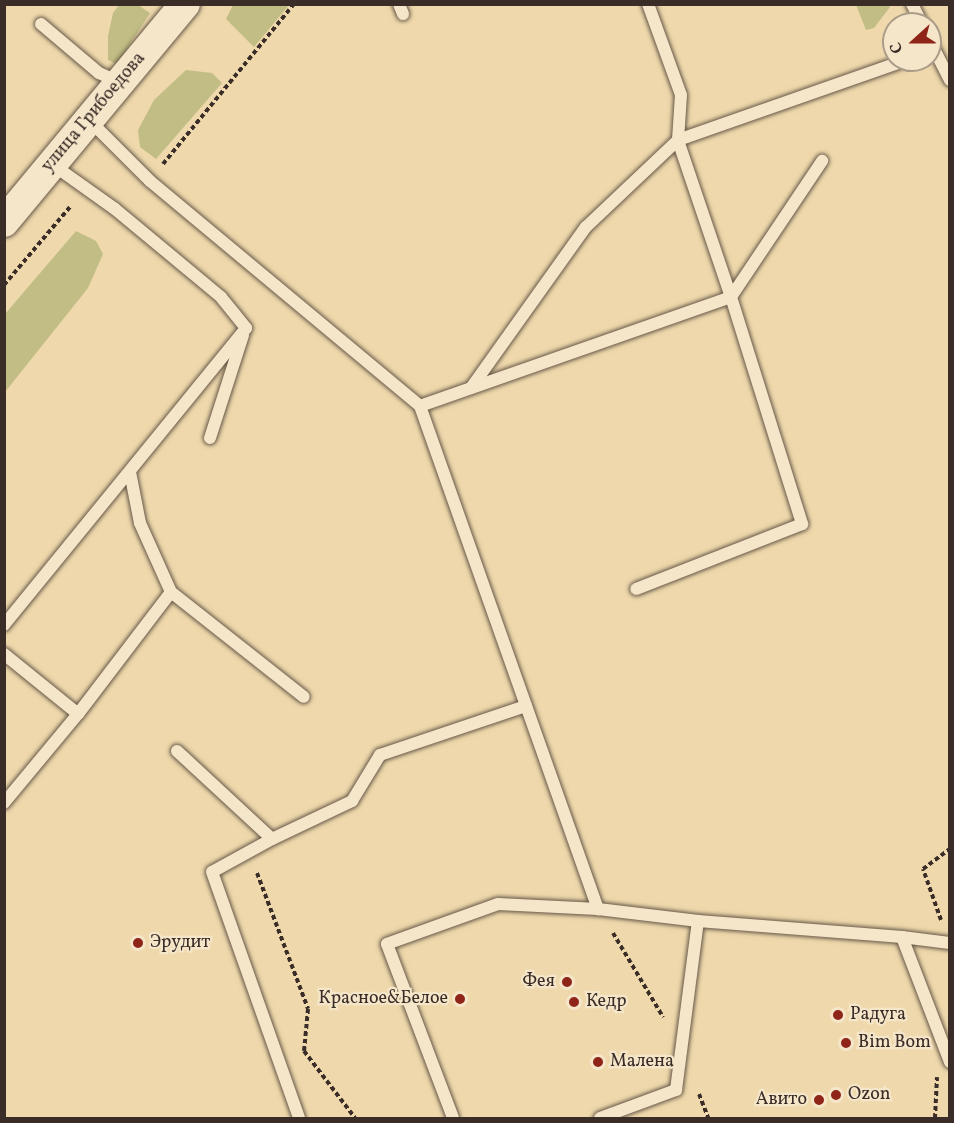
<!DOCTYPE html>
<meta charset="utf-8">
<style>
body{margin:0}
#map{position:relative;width:954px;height:1123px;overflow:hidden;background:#efd9ac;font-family:Vollkorn,serif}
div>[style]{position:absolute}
.green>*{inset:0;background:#c1bd84}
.path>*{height:4px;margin-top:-2px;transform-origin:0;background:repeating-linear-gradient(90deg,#3a2d28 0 4.5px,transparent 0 7.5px)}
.roads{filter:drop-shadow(0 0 2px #675849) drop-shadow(0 0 2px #675849)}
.service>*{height:12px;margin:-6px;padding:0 6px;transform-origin:6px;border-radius:6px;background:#f5e6c9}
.tertiary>*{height:30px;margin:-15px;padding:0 15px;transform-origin:15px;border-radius:15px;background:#f5e6c9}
.dots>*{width:16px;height:16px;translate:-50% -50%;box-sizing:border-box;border:3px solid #f5e6c9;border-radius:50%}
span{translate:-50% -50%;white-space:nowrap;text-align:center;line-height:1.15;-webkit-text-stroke:4.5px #f5e6c9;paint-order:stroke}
.street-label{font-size:18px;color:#3a2d28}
.poi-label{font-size:18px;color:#3a2d28}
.left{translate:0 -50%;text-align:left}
.right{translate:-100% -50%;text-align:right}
.frame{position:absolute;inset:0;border:6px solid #3a2d28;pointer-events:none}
.north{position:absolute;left:882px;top:12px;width:60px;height:60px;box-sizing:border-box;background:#f5e6c9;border:2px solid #aa9c89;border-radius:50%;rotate:249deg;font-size:16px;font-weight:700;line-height:24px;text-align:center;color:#3a2d28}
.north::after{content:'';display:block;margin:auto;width:21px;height:27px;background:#8f2418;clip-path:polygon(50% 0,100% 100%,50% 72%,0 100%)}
</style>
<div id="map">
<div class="green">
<div style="clip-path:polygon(119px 5px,138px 5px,150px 13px,117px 64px,108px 60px,108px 36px,113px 13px)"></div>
<div style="clip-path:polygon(233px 5px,233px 4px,289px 5px,254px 47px,226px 19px)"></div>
<div style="clip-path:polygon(856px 5px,889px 5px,890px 7px,874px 28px,866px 30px)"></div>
<div style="clip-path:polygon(186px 70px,212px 73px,222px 83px,156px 159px,140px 147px,138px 130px,154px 100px)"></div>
<div style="clip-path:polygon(76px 231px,96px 241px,103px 254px,88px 288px,5px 392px,5px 314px)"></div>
</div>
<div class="path">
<div style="left:163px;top:164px;width:207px;rotate:-50.7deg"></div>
<div style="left:4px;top:285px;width:102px;rotate:-49.8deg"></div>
<div style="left:257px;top:873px;width:145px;rotate:69.4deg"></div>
<div style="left:308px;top:1009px;width:42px;rotate:95.4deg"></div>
<div style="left:304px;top:1051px;width:84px;rotate:52.7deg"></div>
<div style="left:941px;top:920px;width:54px;rotate:-109.4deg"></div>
<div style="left:923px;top:869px;width:34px;rotate:-37deg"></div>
<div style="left:613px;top:933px;width:98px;rotate:59.2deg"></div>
<div style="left:699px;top:1094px;width:26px;rotate:69deg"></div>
<div style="left:935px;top:1118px;width:41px;rotate:-87.2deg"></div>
</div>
<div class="roads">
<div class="service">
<div style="left:399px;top:4px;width:11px;rotate:68deg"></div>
<div style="left:912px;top:4px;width:22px;rotate:63deg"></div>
<div style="left:41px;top:24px;width:76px;rotate:40.2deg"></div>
<div style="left:99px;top:73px;width:22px;rotate:24deg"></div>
<div style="left:930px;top:41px;width:44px;rotate:62.9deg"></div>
<div style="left:89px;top:120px;width:86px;rotate:45deg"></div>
<div style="left:150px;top:181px;width:351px;rotate:39.8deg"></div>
<div style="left:420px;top:406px;width:534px;rotate:70.51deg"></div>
<div style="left:598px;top:909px;width:100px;rotate:-177.1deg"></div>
<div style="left:498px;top:904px;width:118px;rotate:160.2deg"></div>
<div style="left:387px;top:944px;width:186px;rotate:69.2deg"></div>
<div style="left:731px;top:297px;width:166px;rotate:-108.7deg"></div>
<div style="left:678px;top:140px;width:242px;rotate:-19.3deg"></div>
<div style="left:731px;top:297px;width:164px;rotate:-56.2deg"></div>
<div style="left:471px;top:388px;width:198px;rotate:-54.5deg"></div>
<div style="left:586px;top:227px;width:127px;rotate:-43.4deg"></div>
<div style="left:678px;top:140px;width:45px;rotate:-86.2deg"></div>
<div style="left:681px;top:95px;width:97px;rotate:-109.9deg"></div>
<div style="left:420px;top:406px;width:330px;rotate:-19.3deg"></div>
<div style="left:731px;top:297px;width:238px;rotate:72.6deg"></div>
<div style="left:802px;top:524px;width:178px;rotate:158.6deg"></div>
<div style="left:210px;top:438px;width:108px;rotate:-72.2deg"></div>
<div style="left:171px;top:592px;width:169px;rotate:38.3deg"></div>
<div style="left:4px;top:625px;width:383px;rotate:-50.8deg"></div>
<div style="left:246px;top:328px;width:40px;rotate:-129deg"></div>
<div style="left:221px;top:297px;width:138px;rotate:-140.3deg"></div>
<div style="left:115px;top:209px;width:77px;rotate:-144.5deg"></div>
<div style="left:4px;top:654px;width:95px;rotate:39deg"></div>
<div style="left:177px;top:751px;width:129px;rotate:42.8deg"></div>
<div style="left:272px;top:839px;width:89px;rotate:-25.4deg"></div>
<div style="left:352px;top:801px;width:54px;rotate:-58.7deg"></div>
<div style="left:380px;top:755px;width:154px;rotate:-18.6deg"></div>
<div style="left:4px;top:803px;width:116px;rotate:-50.3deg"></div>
<div style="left:78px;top:714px;width:153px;rotate:-52.7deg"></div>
<div style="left:171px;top:592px;width:76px;rotate:-114.2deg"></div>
<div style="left:140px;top:523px;width:52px;rotate:-101.1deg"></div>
<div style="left:272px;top:839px;width:68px;rotate:151.2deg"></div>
<div style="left:212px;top:872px;width:261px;rotate:70.5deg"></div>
<div style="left:598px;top:909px;width:101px;rotate:6.8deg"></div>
<div style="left:698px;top:921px;width:205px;rotate:4.5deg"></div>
<div style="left:902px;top:937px;width:134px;rotate:69deg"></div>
<div style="left:902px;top:937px;width:48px;rotate:7.1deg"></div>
<div style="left:600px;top:1118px;width:81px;rotate:-20.2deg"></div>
<div style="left:676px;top:1090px;width:170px;rotate:-82.6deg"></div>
</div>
<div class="tertiary">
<div style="left:4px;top:222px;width:283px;rotate:-50.3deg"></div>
</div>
</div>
<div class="dots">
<div style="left:138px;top:943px;background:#8f2418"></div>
<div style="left:567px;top:982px;background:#8f2418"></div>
<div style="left:460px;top:999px;background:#8f2418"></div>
<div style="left:574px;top:1002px;background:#8f2418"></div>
<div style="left:838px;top:1015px;background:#8f2418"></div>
<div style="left:846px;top:1043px;background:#8f2418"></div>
<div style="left:598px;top:1062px;background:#8f2418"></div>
<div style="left:836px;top:1095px;background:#8f2418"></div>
<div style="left:819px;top:1100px;background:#8f2418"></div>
</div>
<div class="street-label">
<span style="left:94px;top:113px;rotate:-50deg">улица Грибоедова</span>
</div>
<div class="poi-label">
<span class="left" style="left:150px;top:943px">Эрудит</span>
<span class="right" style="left:555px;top:982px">Фея</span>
<span class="right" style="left:448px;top:999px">Красное&amp;Белое</span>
<span class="left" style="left:586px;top:1002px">Кедр</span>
<span class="left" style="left:850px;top:1015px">Радуга</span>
<span class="left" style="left:858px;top:1043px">Bim Bom</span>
<span class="left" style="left:610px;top:1062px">Малена</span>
<span class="left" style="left:848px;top:1095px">Ozon</span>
<span class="right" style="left:807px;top:1100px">Авито</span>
</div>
<div class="frame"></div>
<div class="north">С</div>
</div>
